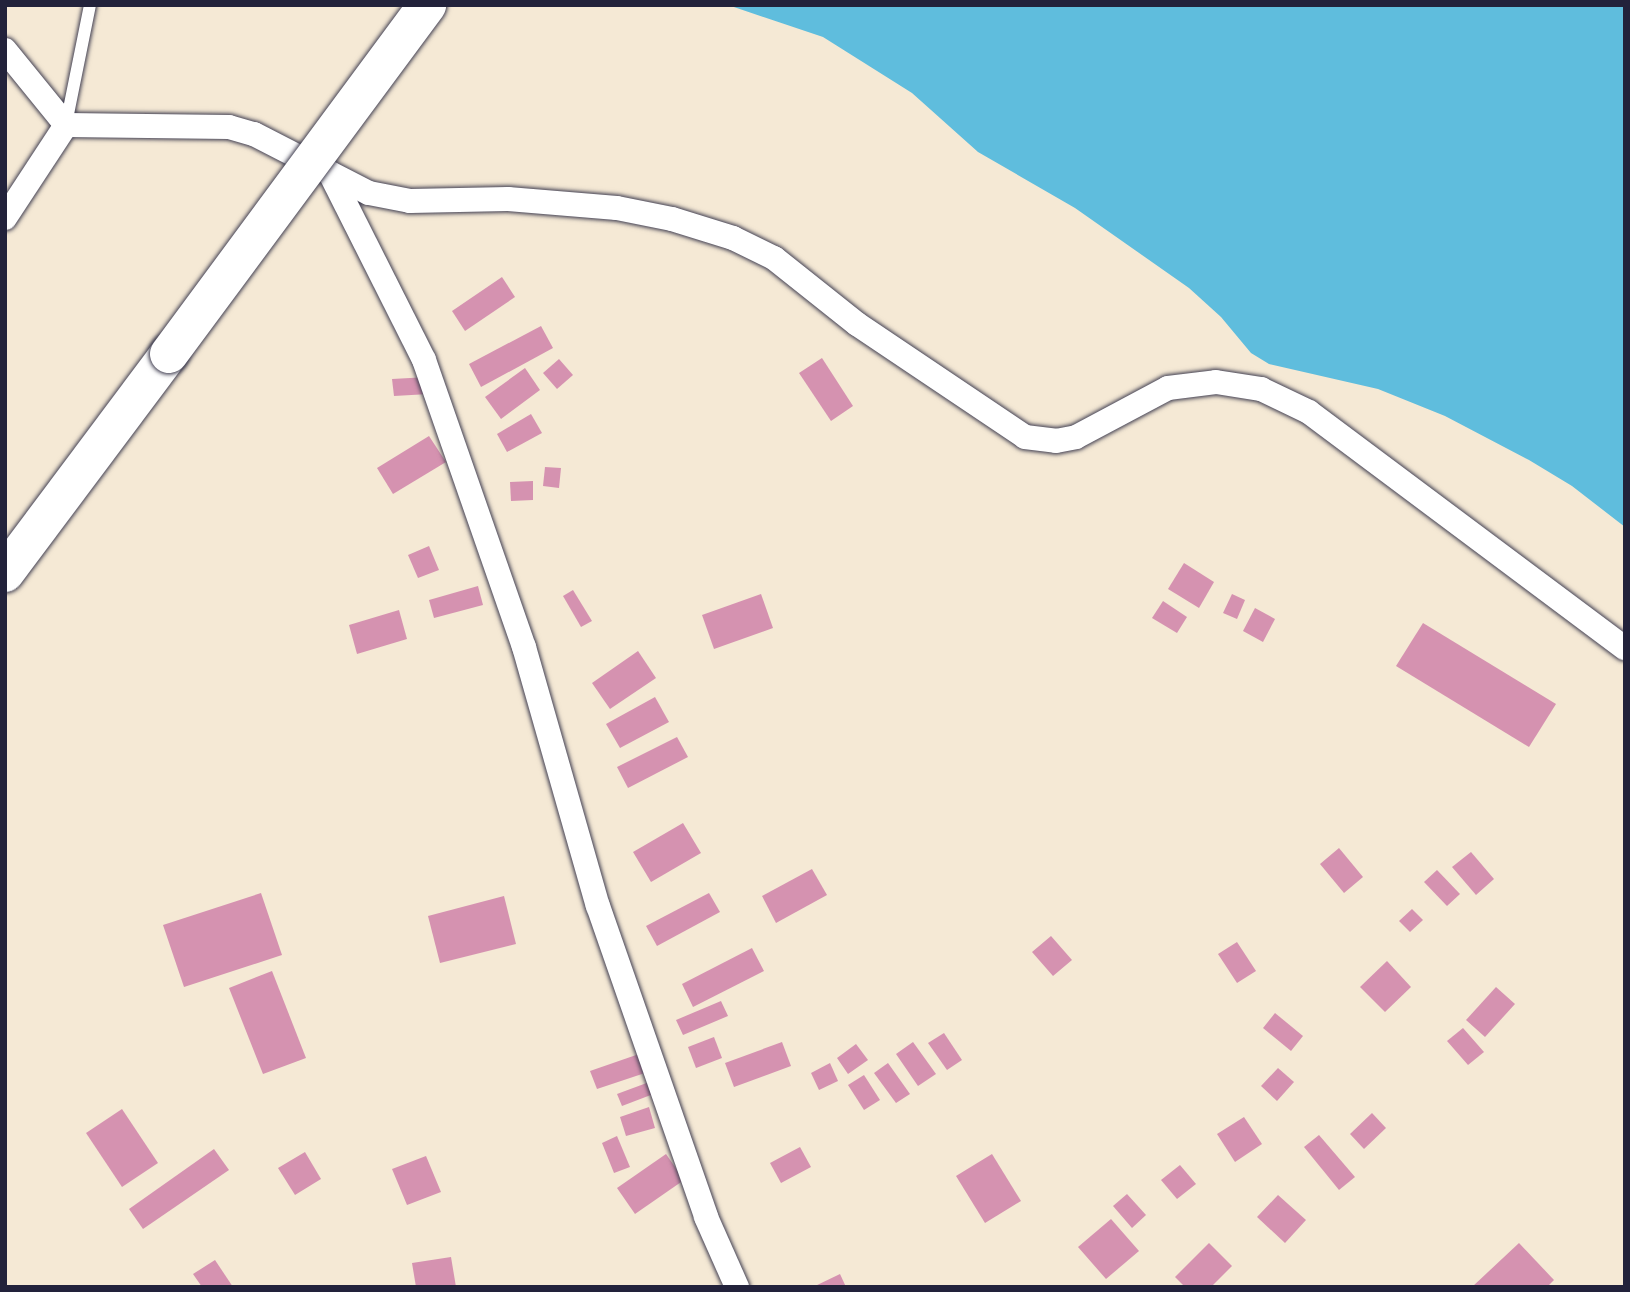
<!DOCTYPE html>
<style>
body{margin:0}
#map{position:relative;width:1630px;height:1292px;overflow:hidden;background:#f5e9d5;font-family:"Libre Bodoni",serif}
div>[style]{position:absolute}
.water>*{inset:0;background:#5fbddd}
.building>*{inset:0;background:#d592b0}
.roads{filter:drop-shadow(0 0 2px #424052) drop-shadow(0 0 2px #424052)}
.lane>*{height:12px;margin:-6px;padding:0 6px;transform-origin:6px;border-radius:6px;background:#fff}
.street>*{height:24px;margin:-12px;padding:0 12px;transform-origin:12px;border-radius:12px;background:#fff}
.primary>*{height:38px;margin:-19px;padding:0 19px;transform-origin:19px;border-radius:19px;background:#fff}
.bridges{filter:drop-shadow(0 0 2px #424052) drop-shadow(0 0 2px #424052)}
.primary-bridge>*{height:38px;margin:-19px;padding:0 19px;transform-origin:19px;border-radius:19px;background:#fff}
span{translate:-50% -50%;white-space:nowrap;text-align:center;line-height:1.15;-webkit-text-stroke:5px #f7f3e8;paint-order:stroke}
.frame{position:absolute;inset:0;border:7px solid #22223b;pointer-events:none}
</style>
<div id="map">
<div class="water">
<div style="clip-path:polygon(728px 5px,1625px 5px,1625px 527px,1572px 486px,1529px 460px,1445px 416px,1378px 389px,1269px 364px,1251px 353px,1221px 317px,1189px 288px,1075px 208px,978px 152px,912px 93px,823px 37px)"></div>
</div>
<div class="building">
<div style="clip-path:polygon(502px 277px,515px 297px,465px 331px,452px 311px)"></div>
<div style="clip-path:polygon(541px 326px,553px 348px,481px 387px,469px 364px)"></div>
<div style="clip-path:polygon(822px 358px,853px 406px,831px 421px,799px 373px)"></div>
<div style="clip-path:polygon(559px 359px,573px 375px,557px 389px,543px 373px)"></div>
<div style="clip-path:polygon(525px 368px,540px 390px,501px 419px,485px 397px)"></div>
<div style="clip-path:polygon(428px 377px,429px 394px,394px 396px,392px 379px)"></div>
<div style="clip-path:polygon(531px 414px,542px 433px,507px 452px,497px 434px)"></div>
<div style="clip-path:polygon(429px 436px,446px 462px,393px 494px,377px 468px)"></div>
<div style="clip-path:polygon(545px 467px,561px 468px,559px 488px,543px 486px)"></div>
<div style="clip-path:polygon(533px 481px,533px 500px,511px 501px,510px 482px)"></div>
<div style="clip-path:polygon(429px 546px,439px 570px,418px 578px,408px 555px)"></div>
<div style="clip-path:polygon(1184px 563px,1214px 582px,1199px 608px,1168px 589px)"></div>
<div style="clip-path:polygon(478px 586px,483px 605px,434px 618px,429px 600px)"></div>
<div style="clip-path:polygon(573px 590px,592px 621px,581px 627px,563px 596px)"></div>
<div style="clip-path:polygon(761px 594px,773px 628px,714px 649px,702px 615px)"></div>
<div style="clip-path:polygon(1232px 594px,1245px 600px,1237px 619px,1223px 613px)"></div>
<div style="clip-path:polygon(1163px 601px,1187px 617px,1177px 633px,1152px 618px)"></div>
<div style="clip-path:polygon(1255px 608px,1275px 619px,1263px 642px,1243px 631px)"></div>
<div style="clip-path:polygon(399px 610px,407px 639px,357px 654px,349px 625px)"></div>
<div style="clip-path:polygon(1423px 623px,1556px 704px,1529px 747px,1396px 666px)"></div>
<div style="clip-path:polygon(638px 651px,656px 678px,610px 709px,592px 683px)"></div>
<div style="clip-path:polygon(655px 697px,669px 722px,620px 748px,606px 724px)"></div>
<div style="clip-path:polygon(677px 737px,688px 757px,628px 788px,617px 767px)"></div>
<div style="clip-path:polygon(683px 823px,701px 853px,651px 882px,633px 852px)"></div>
<div style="clip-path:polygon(1339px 848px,1363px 877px,1344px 893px,1320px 864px)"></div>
<div style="clip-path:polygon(1471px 852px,1494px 879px,1476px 895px,1452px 867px)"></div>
<div style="clip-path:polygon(812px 869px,827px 895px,776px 923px,762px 896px)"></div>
<div style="clip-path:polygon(1437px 870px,1460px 894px,1447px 906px,1424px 882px)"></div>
<div style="clip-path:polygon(261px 893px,282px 955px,184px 987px,163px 925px)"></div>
<div style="clip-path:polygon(709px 893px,720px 912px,657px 946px,646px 926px)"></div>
<div style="clip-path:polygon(504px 896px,516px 944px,440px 963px,428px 916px)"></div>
<div style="clip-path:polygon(1412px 909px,1423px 920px,1410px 932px,1399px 921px)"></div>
<div style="clip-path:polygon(1051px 936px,1072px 960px,1053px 976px,1032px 952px)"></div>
<div style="clip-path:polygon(1237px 942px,1256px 971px,1237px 983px,1218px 954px)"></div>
<div style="clip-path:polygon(752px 948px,764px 971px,693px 1007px,682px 984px)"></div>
<div style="clip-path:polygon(1387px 961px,1411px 987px,1385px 1012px,1360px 987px)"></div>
<div style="clip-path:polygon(272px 971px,306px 1058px,263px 1074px,229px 988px)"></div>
<div style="clip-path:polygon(1496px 987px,1515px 1004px,1485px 1037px,1466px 1020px)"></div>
<div style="clip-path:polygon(721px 1001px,728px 1016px,683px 1035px,676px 1020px)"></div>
<div style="clip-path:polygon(1275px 1013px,1303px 1036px,1291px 1051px,1263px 1028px)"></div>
<div style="clip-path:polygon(1463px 1028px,1484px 1052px,1468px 1065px,1447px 1041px)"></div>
<div style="clip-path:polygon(944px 1033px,962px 1060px,947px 1070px,928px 1043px)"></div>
<div style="clip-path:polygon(714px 1037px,722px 1058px,696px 1068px,688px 1047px)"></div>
<div style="clip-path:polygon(782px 1042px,791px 1066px,734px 1087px,725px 1063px)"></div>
<div style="clip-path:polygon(913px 1042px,936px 1074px,918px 1086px,896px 1054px)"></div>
<div style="clip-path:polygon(856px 1044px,868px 1060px,848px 1074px,837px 1058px)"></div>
<div style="clip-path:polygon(639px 1054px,645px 1073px,597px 1089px,590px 1071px)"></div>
<div style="clip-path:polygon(830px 1063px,838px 1081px,819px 1090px,811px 1073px)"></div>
<div style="clip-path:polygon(888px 1063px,910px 1094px,896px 1103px,874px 1073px)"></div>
<div style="clip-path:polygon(1278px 1068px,1294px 1082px,1277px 1101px,1261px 1086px)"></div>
<div style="clip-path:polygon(864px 1075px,880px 1100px,864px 1110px,848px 1085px)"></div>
<div style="clip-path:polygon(652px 1081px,656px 1093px,622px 1106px,617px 1094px)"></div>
<div style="clip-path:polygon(649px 1107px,655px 1128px,626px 1136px,620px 1117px)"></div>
<div style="clip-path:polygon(122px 1109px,158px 1163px,122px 1187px,86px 1133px)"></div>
<div style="clip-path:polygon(1372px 1113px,1386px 1128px,1364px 1149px,1350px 1134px)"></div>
<div style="clip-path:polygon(1244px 1117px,1262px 1144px,1235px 1162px,1217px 1134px)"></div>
<div style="clip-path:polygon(1319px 1135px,1355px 1177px,1339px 1190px,1304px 1147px)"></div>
<div style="clip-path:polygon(617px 1136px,630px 1167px,614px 1173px,602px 1143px)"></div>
<div style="clip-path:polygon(800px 1147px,811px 1167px,781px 1183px,770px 1163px)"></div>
<div style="clip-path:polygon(214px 1149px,229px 1170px,143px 1229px,129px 1209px)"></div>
<div style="clip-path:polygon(305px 1152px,321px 1179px,295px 1195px,278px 1168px)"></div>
<div style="clip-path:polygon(666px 1154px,684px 1180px,635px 1214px,617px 1188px)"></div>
<div style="clip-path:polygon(992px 1154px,1021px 1201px,985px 1223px,956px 1176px)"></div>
<div style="clip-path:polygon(426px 1156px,441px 1192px,407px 1205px,392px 1169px)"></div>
<div style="clip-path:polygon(1180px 1165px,1196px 1184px,1177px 1199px,1161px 1180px)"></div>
<div style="clip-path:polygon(1127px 1194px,1146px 1215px,1132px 1228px,1113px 1206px)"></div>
<div style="clip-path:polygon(1278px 1195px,1306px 1220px,1285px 1243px,1257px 1217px)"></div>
<div style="clip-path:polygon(1111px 1219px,1139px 1251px,1106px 1279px,1078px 1247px)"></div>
<div style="clip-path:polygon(1209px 1243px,1232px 1266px,1211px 1287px,1185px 1287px,1175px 1277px)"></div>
<div style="clip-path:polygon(1519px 1243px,1554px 1280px,1547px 1287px,1472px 1287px)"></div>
<div style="clip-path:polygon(451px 1257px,456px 1287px,416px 1287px,412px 1263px)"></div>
<div style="clip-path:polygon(215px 1260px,233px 1287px,202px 1287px,193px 1274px)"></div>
<div style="clip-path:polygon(840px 1274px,846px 1287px,813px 1287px)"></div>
</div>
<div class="roads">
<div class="lane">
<div style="left:66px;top:124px;width:121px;rotate:-78.6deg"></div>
</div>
<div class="street">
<div style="left:5px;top:50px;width:97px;rotate:50.9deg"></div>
<div style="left:66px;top:125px;width:163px;rotate:0.7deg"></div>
<div style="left:229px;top:127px;width:26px;rotate:16deg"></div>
<div style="left:254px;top:134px;width:129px;rotate:27.2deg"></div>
<div style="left:369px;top:193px;width:42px;rotate:11deg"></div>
<div style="left:410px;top:201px;width:98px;rotate:-1.2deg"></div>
<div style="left:508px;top:199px;width:109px;rotate:4.7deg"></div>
<div style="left:617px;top:208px;width:56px;rotate:11.3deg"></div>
<div style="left:672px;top:219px;width:64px;rotate:17.3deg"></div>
<div style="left:733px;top:238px;width:46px;rotate:26deg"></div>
<div style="left:774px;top:258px;width:106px;rotate:38.5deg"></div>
<div style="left:857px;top:324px;width:202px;rotate:33.9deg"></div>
<div style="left:1025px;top:437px;width:31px;rotate:7deg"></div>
<div style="left:1056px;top:441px;width:20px;rotate:-11deg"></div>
<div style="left:1076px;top:437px;width:104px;rotate:-28deg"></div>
<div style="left:1168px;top:388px;width:48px;rotate:-7.1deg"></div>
<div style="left:1216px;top:382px;width:46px;rotate:8.8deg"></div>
<div style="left:1261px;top:389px;width:53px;rotate:25.6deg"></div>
<div style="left:1309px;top:412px;width:394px;rotate:36.8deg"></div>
<div style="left:330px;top:173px;width:209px;rotate:63.3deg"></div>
<div style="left:424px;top:360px;width:304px;rotate:70.8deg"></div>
<div style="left:524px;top:647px;width:269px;rotate:74.1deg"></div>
<div style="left:598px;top:906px;width:329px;rotate:70.8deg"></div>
<div style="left:706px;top:1217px;width:77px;rotate:66.1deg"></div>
<div style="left:5px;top:218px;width:111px;rotate:-56.7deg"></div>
</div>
<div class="primary">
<div style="left:5px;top:573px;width:274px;rotate:-53.2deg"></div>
</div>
</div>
<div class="bridges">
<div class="primary-bridge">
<div style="left:169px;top:354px;width:434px;rotate:-53.5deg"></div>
</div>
</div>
<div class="frame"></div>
</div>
